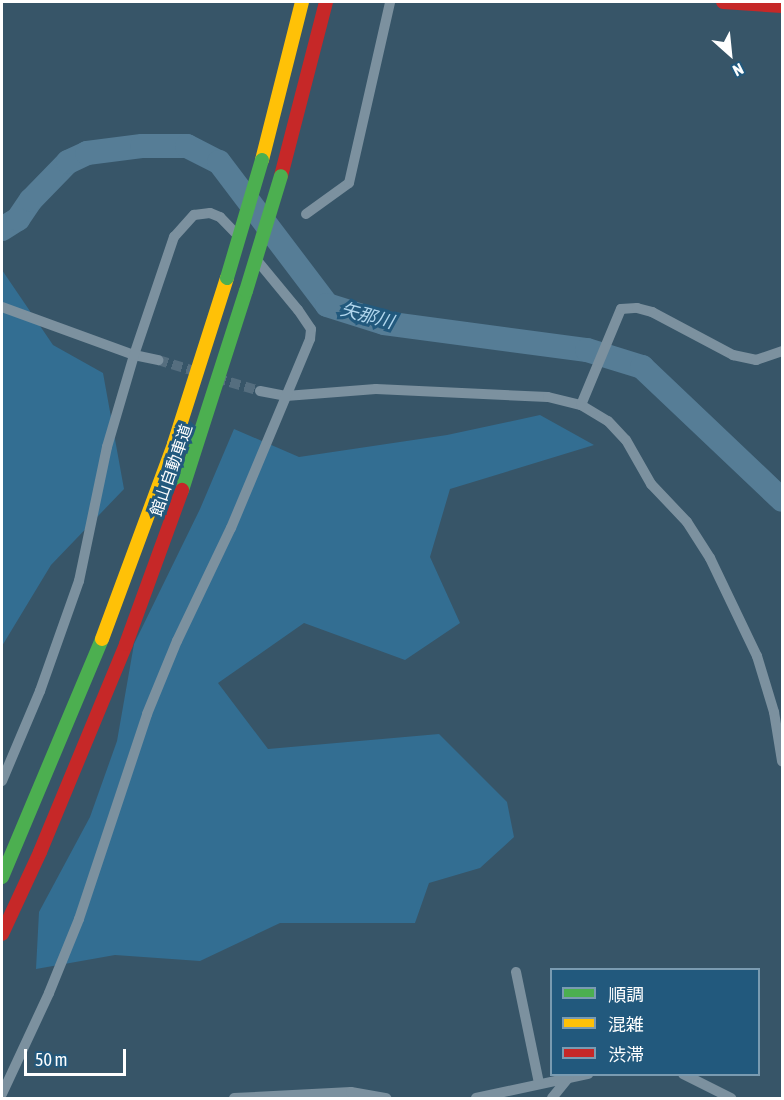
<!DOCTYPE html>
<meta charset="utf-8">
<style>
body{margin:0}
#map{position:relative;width:784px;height:1100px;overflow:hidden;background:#375568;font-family:"Asap Condensed","Noto Sans JP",sans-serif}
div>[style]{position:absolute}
.green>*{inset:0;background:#336e92}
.river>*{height:24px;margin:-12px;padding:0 12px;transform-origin:12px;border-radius:12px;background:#567d96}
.street-tunnel>*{height:10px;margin-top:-5px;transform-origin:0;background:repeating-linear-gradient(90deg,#556e7f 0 10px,transparent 0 15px)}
.street>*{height:10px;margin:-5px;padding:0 5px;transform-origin:5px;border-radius:5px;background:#7c919f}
.fast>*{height:14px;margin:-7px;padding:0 7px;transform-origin:7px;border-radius:7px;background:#4caf50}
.slow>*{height:14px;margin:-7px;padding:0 7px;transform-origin:7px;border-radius:7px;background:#ffc107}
.jam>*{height:14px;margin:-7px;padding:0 7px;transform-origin:7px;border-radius:7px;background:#c62828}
.fast-bridge>*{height:14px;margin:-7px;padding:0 7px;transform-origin:7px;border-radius:7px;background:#4caf50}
span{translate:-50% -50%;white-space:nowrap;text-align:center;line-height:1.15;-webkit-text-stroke:6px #22597d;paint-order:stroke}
.street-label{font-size:16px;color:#fff}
.water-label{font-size:18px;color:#b2d7ee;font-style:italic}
.frame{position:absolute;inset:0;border:3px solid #fff;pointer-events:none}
.legend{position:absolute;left:550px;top:968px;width:210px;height:108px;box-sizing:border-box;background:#22597d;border:2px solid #7a9bb1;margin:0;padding:8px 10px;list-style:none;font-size:18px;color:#fff}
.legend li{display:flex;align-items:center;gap:12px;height:30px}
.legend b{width:30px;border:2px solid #7a9bb1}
.north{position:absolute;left:700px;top:24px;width:60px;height:60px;-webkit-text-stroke:4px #22597d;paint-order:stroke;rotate:153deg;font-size:16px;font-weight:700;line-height:24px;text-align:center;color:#fff}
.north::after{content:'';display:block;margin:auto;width:21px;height:27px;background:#fff;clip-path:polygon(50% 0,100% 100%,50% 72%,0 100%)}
.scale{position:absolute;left:24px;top:1049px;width:102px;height:27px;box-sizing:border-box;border:3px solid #fff;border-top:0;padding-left:8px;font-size:18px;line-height:21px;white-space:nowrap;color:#fff;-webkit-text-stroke:4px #22597d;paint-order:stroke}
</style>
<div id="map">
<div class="green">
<div style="clip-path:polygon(2px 270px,53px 345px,103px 373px,124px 489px,51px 565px,2px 646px)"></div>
<div style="clip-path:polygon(540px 415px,594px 445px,450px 489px,430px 557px,460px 623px,405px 660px,304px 623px,218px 683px,268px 749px,439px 734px,507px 802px,514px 837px,480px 868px,429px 883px,415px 923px,280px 923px,200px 961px,115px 955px,36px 969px,39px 912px,90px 817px,117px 741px,134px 644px,200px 509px,234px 429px,299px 457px,447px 435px)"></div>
</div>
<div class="river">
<div style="left:2px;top:229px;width:19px;rotate:-32deg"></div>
<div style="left:18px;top:219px;width:23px;rotate:-56deg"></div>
<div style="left:31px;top:200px;width:53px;rotate:-45.8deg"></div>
<div style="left:68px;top:162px;width:21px;rotate:-25deg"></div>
<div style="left:87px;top:153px;width:55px;rotate:-7.3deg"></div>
<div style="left:142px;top:146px;width:45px"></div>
<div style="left:187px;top:146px;width:36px;rotate:27deg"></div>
<div style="left:219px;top:162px;width:179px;rotate:52.9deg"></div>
<div style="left:327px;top:305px;width:60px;rotate:17.5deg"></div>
<div style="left:384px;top:323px;width:205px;rotate:7.6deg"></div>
<div style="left:587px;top:350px;width:58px;rotate:17.2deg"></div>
<div style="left:642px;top:367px;width:193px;rotate:43.5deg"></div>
</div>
<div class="street-tunnel">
<div style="left:158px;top:360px;width:45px;rotate:16.8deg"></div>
<div style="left:216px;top:378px;width:46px;rotate:16.5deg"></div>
</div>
<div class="street">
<div style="left:306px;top:214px;width:53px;rotate:-35.8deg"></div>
<div style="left:349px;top:183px;width:186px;rotate:-77.2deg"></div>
<div style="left:2px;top:307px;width:140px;rotate:20deg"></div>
<div style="left:134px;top:355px;width:25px;rotate:12deg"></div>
<div style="left:260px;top:391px;width:26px;rotate:11deg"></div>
<div style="left:286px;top:396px;width:90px;rotate:-4.4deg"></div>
<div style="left:376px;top:389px;width:172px;rotate:2.7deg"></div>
<div style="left:548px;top:397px;width:34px;rotate:14deg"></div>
<div style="left:581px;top:405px;width:31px;rotate:31deg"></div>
<div style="left:608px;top:421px;width:26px;rotate:47deg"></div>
<div style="left:626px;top:440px;width:51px;rotate:60.4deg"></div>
<div style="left:651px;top:484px;width:52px;rotate:46.5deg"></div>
<div style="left:687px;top:522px;width:43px;rotate:57.4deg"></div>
<div style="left:710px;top:558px;width:109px;rotate:64.4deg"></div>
<div style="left:757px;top:656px;width:59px;rotate:73.1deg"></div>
<div style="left:774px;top:712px;width:50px;rotate:80.7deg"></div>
<div style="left:581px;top:405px;width:104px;rotate:-67.4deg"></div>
<div style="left:621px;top:309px;width:16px;rotate:-4deg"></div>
<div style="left:637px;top:308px;width:16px;rotate:15deg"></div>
<div style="left:652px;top:312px;width:92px;rotate:28deg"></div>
<div style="left:733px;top:355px;width:24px;rotate:12deg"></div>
<div style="left:756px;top:360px;width:28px;rotate:-19deg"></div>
<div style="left:2px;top:781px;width:98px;rotate:-67.1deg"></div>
<div style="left:40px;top:691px;width:117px;rotate:-70.5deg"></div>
<div style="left:79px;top:581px;width:137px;rotate:-78.2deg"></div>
<div style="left:107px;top:447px;width:96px;rotate:-73.6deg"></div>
<div style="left:134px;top:355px;width:125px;rotate:-71.3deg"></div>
<div style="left:174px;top:237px;width:30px;rotate:-48deg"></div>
<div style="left:194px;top:215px;width:16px;rotate:-7deg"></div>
<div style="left:210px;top:213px;width:11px;rotate:22deg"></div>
<div style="left:220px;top:217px;width:28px;rotate:46deg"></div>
<div style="left:516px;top:972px;width:113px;rotate:78.3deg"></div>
<div style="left:683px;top:1074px;width:54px;rotate:26.6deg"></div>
<div style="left:2px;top:1094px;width:111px;rotate:-65deg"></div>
<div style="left:49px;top:993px;width:80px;rotate:-67.9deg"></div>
<div style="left:79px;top:919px;width:216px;rotate:-71.6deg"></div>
<div style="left:147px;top:714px;width:79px;rotate:-67.7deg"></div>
<div style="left:177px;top:641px;width:125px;rotate:-64.5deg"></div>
<div style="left:231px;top:528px;width:205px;rotate:-67.3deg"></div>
<div style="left:310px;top:339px;width:10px;rotate:-84deg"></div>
<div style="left:311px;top:329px;width:23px;rotate:-124deg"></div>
<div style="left:298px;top:310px;width:66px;rotate:-129.5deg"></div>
<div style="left:234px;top:1098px;width:117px;rotate:-2.9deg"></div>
<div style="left:351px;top:1092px;width:36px;rotate:10deg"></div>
<div style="left:476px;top:1098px;width:115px;rotate:-12.1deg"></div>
<div style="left:552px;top:1098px;width:26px;rotate:-51deg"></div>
</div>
<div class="fast">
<div style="left:182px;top:490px;width:209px;rotate:-72.2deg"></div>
<div style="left:2px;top:877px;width:258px;rotate:-67.2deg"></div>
</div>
<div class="slow">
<div style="left:262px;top:160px;width:163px;rotate:-75.8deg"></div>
<div style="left:102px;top:639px;width:208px;rotate:-69.7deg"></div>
<div style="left:174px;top:444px;width:174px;rotate:-72.3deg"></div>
</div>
<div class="jam">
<div style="left:723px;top:2px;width:59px;rotate:3.9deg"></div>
<div style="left:281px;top:176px;width:180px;rotate:-75.5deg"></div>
<div style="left:2px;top:934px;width:90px;rotate:-65.1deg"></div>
<div style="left:40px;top:852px;width:225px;rotate:-67.5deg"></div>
<div style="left:126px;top:644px;width:164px;rotate:-70deg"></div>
</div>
<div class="fast-bridge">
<div style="left:227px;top:278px;width:123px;rotate:-73.5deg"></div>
<div style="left:246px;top:291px;width:120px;rotate:-73.1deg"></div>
</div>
<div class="street-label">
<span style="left:171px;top:470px;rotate:-71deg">館山自動車道</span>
</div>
<div class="water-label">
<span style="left:367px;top:316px;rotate:15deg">矢那川</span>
</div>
<div class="frame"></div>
<ul class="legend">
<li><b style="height:8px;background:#4caf50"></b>順調</li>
<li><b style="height:8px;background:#ffc107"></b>混雑</li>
<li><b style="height:8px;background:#c62828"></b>渋滞</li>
</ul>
<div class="north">N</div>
<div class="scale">50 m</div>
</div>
